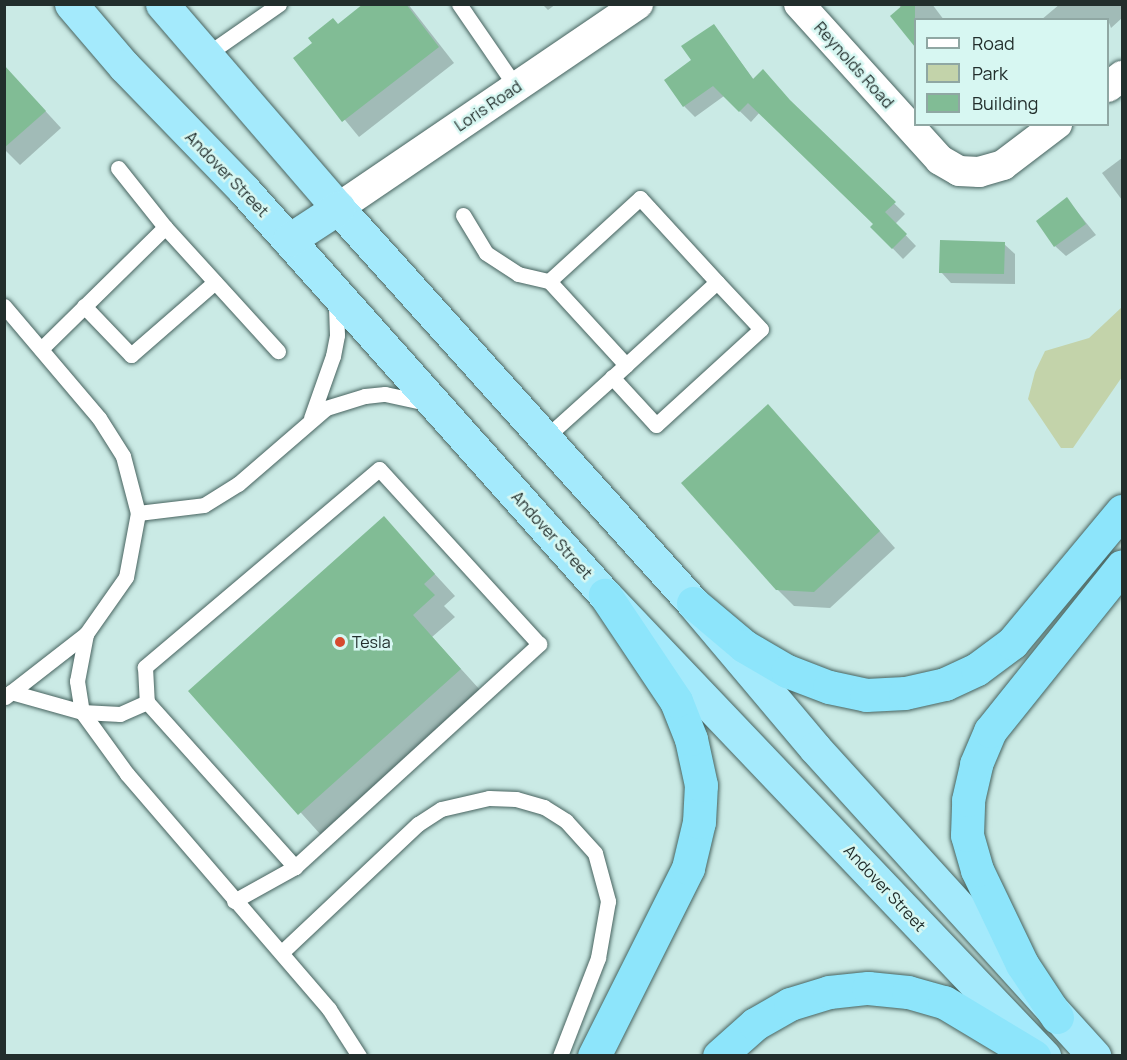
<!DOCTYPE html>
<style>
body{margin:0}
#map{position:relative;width:1127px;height:1060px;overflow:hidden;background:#caeae5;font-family:Manrope,sans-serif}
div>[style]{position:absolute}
.green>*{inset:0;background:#c3d3aa}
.shadow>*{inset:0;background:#0003}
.building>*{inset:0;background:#81bc95}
.roads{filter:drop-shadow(0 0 2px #47635f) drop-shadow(0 0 2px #47635f)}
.service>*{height:15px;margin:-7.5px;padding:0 7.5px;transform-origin:7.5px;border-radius:7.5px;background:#fff}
.minor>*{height:30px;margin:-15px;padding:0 15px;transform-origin:15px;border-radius:15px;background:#fff}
.trunk>*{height:33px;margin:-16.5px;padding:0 16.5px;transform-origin:16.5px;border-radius:16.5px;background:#a4eafc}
.motorway>*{height:33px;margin:-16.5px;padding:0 16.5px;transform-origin:16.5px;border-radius:16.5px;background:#8de5fb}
.dots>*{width:16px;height:16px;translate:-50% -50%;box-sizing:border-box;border:3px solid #d7f7f2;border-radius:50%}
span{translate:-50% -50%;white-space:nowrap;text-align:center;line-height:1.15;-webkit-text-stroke:5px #d7f7f2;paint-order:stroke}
.street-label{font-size:16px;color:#222e2c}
.poi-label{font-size:16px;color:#222e2c}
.left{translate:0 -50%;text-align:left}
.frame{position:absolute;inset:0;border:6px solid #222e2c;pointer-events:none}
.legend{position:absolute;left:914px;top:18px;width:195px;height:108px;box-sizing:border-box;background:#d7f7f2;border:2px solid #8fa7a3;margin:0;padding:8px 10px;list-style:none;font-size:18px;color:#222e2c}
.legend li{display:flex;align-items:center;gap:12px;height:30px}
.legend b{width:30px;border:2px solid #8fa7a3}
</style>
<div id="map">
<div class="green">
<div style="clip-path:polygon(1122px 307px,1122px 377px,1073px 448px,1061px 448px,1028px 399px,1035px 372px,1045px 351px,1089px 338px)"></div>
</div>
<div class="shadow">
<div style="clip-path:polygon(365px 4px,408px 4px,454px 63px,359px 137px,295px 59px)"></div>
<div style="clip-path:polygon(542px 4px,556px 4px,548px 10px)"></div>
<div style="clip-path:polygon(898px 4px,932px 4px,944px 20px,916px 20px,916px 44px,893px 16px,902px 9px)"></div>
<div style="clip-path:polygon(1060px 4px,1122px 4px,1122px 18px,1111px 28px,1108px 20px,1041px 20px)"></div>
<div style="clip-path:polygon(714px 26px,754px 80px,798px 110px,905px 214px,895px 224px,916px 246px,903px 259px,872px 227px,875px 224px,760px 112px,751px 122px,724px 96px,695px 117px,684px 106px,693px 61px)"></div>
<div style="clip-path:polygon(4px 66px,61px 128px,20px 165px,4px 149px)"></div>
<div style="clip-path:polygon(1122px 158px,1122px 200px,1102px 173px)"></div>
<div style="clip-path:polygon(1067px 199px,1096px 235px,1066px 256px,1055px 246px)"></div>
<div style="clip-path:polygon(1004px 244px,1015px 254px,1015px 284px,951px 283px,941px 272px)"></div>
<div style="clip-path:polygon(784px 423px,895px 548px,830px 608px,794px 606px,777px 589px)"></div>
<div style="clip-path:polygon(384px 519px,455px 596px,444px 606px,455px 617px,432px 637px,481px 691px,321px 835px,191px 691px)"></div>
</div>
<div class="building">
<div style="clip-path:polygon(363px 4px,406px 4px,439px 47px,342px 122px,293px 58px,312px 43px,308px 38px,333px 18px,338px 24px)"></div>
<div style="clip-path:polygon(904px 4px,915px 4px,915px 47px,890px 16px)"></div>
<div style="clip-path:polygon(714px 24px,753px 79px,763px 69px,790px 100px,896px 202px,885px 212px,907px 234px,892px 249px,870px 227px,873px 224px,748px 103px,739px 112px,713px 86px,683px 107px,664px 80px,691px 60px,681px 46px)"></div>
<div style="clip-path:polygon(4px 65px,46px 111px,4px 148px)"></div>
<div style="clip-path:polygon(1067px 197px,1086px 224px,1054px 247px,1036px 221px)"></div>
<div style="clip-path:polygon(940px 240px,1005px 242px,1004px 274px,939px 273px)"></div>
<div style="clip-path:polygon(768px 404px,880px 531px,814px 592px,776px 590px,681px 483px)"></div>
<div style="clip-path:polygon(384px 516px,435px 574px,424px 584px,435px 595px,413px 615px,461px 669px,298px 815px,188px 691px)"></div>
</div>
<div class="roads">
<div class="service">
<div style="left:459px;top:4px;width:101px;rotate:55.5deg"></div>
<div style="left:206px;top:55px;width:89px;rotate:-34.9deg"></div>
<div style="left:118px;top:168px;width:75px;rotate:51.5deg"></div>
<div style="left:463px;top:215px;width:44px;rotate:58.8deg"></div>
<div style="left:486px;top:253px;width:38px;rotate:33deg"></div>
<div style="left:518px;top:274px;width:32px;rotate:13deg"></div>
<div style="left:4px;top:306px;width:147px;rotate:49.7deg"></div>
<div style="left:99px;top:418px;width:45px;rotate:57.7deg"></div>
<div style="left:123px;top:456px;width:59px;rotate:75.3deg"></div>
<div style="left:138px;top:513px;width:65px;rotate:100.6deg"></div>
<div style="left:126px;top:577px;width:70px;rotate:125.1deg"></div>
<div style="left:86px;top:634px;width:48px;rotate:100.8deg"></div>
<div style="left:77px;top:681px;width:31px;rotate:81deg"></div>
<div style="left:82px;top:712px;width:77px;rotate:54deg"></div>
<div style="left:127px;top:774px;width:310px;rotate:49.3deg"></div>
<div style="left:329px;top:1009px;width:56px;rotate:57.4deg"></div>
<div style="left:84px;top:306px;width:68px;rotate:46.2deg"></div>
<div style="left:131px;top:355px;width:111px;rotate:-41deg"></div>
<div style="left:41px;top:349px;width:174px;rotate:-44.5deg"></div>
<div style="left:165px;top:227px;width:168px;rotate:47.7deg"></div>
<div style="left:612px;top:377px;width:65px;rotate:47.5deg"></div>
<div style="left:656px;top:425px;width:142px;rotate:-42.4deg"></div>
<div style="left:761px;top:329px;width:64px;rotate:-133.1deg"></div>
<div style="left:311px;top:418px;width:66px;rotate:-70.5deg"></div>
<div style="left:333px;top:356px;width:21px;rotate:-79deg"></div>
<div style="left:337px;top:335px;width:35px;rotate:-92deg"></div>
<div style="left:545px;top:438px;width:109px;rotate:-42deg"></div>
<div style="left:626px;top:365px;width:123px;rotate:-42.4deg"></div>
<div style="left:717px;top:282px;width:114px;rotate:-132.5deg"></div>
<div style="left:640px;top:198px;width:123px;rotate:137.6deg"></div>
<div style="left:549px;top:281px;width:114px;rotate:47.5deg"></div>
<div style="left:138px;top:513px;width:66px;rotate:-6.9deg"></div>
<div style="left:204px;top:505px;width:40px;rotate:-32deg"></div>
<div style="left:238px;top:484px;width:116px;rotate:-40.8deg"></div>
<div style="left:326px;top:408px;width:41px;rotate:-17.1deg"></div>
<div style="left:365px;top:396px;width:20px;rotate:-6deg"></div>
<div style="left:385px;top:394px;width:40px;rotate:12deg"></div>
<div style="left:11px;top:692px;width:74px;rotate:15.7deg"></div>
<div style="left:82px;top:712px;width:38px;rotate:3deg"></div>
<div style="left:120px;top:714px;width:30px;rotate:-24deg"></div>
<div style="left:147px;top:702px;width:222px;rotate:48.1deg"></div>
<div style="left:295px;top:867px;width:331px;rotate:-42.4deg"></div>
<div style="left:539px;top:644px;width:237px;rotate:-132.4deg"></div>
<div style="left:379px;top:469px;width:307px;rotate:139.8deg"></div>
<div style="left:145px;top:667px;width:35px;rotate:87deg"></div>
<div style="left:5px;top:697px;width:103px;rotate:-37.9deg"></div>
<div style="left:234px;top:901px;width:70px;rotate:-29.1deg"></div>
<div style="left:282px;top:952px;width:187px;rotate:-43.3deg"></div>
<div style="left:418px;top:824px;width:27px;rotate:-33deg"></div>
<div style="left:441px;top:809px;width:49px;rotate:-12.9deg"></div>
<div style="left:489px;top:798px;width:27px;rotate:2deg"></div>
<div style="left:516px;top:799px;width:29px;rotate:16deg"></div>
<div style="left:544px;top:807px;width:26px;rotate:32deg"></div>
<div style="left:566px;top:821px;width:43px;rotate:47.8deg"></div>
<div style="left:595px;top:853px;width:50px;rotate:74.8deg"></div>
<div style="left:608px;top:901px;width:58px;rotate:100deg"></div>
<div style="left:598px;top:958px;width:105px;rotate:111.2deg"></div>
</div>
<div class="minor">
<div style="left:799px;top:4px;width:210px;rotate:47.9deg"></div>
<div style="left:940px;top:160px;width:22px;rotate:30deg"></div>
<div style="left:959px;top:171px;width:20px;rotate:3deg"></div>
<div style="left:979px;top:172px;width:25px;rotate:-16deg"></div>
<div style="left:1003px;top:165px;width:68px;rotate:-37.2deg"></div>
<div style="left:1108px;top:87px;width:18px;rotate:-38deg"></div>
<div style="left:338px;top:208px;width:363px;rotate:-34.2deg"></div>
</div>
<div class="trunk">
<div style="left:71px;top:4px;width:82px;rotate:49.5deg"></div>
<div style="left:124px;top:66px;width:173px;rotate:45.9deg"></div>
<div style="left:244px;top:190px;width:543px;rotate:48.29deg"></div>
<div style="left:605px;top:595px;width:637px;rotate:46.4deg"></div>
<div style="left:162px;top:4px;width:269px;rotate:49.2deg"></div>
<div style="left:338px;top:208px;width:531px;rotate:48.05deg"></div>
<div style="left:693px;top:603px;width:189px;rotate:49.9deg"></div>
<div style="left:815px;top:748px;width:416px;rotate:47.8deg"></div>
<div style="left:289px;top:240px;width:59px;rotate:-33.1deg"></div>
</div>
<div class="motorway">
<div style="left:693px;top:603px;width:67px;rotate:40.1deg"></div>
<div style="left:744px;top:646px;width:50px;rotate:30.2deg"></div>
<div style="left:787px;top:671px;width:45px;rotate:20.9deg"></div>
<div style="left:829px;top:687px;width:38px;rotate:12deg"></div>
<div style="left:866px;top:695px;width:39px;rotate:-3deg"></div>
<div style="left:905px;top:693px;width:41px;rotate:-12.7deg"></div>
<div style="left:945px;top:684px;width:35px;rotate:-25deg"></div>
<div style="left:977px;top:669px;width:44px;rotate:-36.6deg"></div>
<div style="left:1012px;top:643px;width:172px;rotate:-50.2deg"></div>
<div style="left:1057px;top:1017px;width:64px;rotate:-123.4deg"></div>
<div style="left:1022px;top:964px;width:104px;rotate:-115.6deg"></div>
<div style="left:977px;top:870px;width:36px;rotate:-106deg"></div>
<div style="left:967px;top:835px;width:35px;rotate:-88deg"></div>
<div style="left:968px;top:800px;width:37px;rotate:-77deg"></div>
<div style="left:976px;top:764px;width:36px;rotate:-67deg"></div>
<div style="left:990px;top:731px;width:211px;rotate:-51.3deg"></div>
<div style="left:594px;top:1056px;width:210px;rotate:-63.4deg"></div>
<div style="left:688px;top:868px;width:47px;rotate:-76.6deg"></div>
<div style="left:699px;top:822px;width:37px;rotate:-87deg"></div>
<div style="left:701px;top:785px;width:47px;rotate:-102.3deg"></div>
<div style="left:691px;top:739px;width:41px;rotate:-111.5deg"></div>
<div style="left:676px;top:701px;width:128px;rotate:-123.8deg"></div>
<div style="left:719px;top:1056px;width:48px;rotate:-41.6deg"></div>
<div style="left:755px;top:1024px;width:40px;rotate:-29.7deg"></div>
<div style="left:790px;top:1004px;width:41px;rotate:-17.1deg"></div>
<div style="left:829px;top:992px;width:39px;rotate:-6deg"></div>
<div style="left:868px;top:988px;width:40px;rotate:5.7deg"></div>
<div style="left:908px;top:992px;width:37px;rotate:16deg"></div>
<div style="left:944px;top:1002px;width:105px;rotate:31deg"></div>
</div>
</div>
<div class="dots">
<div style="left:340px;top:642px;background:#d64a2f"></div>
</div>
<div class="street-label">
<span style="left:854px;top:65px;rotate:48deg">Reynolds Road</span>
<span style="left:488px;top:106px;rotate:-34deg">Loris Road</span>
<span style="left:227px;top:174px;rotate:46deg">Andover Street</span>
<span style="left:552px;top:535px;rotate:48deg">Andover Street</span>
<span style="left:885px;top:888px;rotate:47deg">Andover Street</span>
</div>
<div class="poi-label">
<span class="left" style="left:352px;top:642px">Tesla</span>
</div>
<div class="frame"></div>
<ul class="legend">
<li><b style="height:8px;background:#fff"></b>Road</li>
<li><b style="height:16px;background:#c3d3aa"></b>Park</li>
<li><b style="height:16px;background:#81bc95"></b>Building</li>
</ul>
</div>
